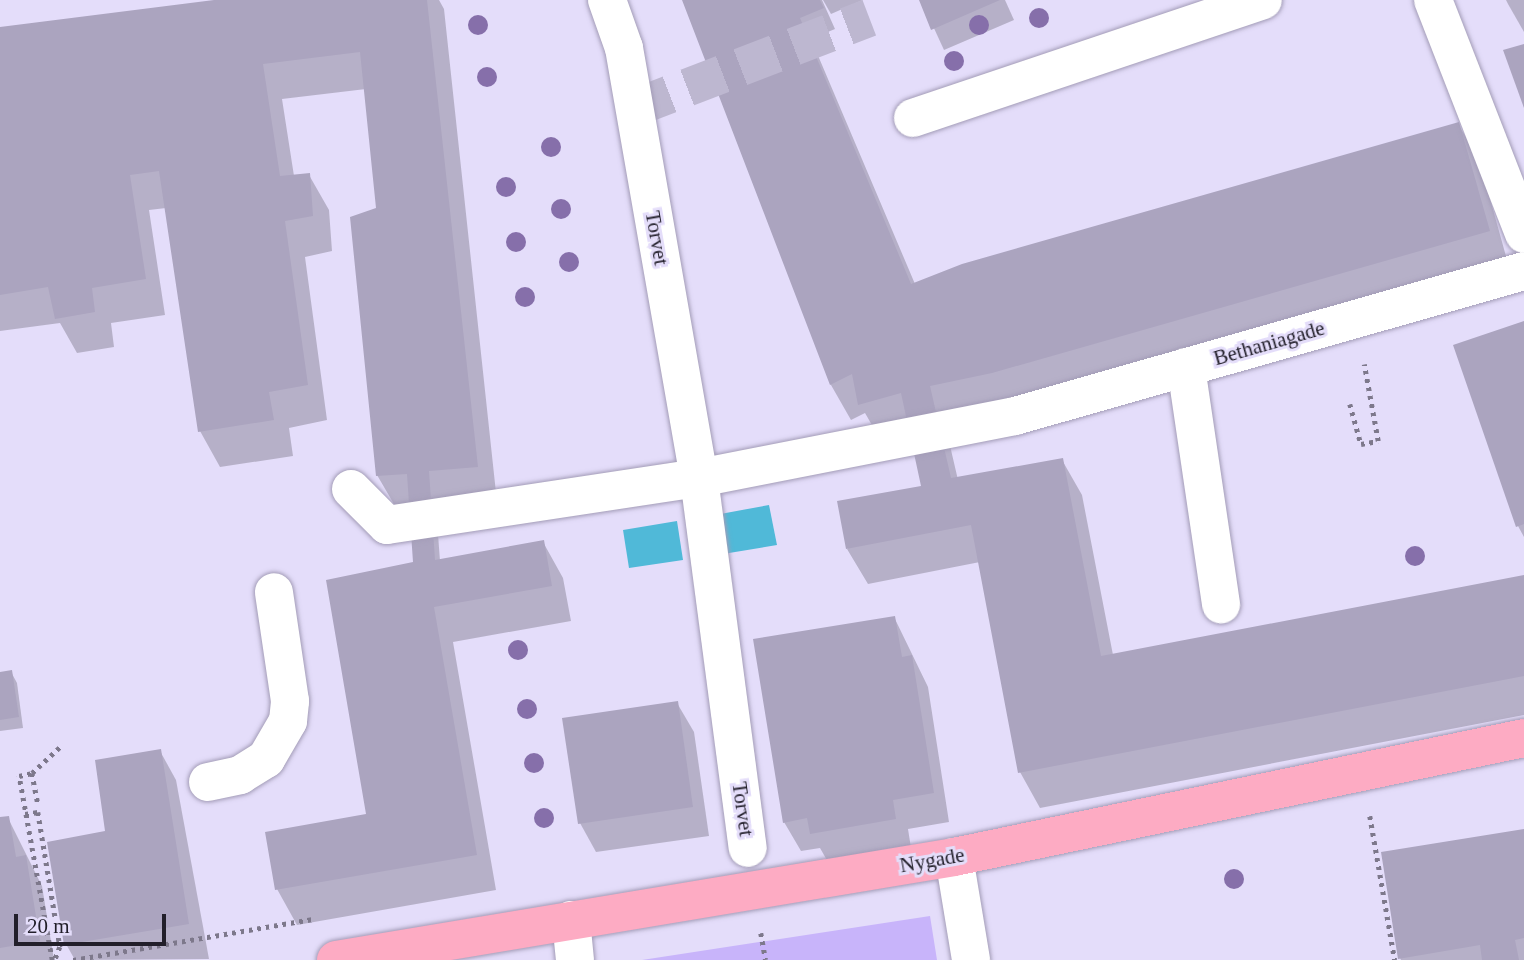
<!DOCTYPE html>
<style>
body{margin:0}
#map{position:relative;width:1524px;height:960px;overflow:hidden;background:#e4ddfa;font-family:"Times New Roman",serif}
div>[style]{position:absolute}
.green>*{inset:0;background:#c8b4fa}
.water>*{inset:0;background:#50b9d8}
.shadow>*{inset:0;background:#0003}
.building>*{inset:0;background:#aba4bf}
.minor-tunnel>*{height:38px;margin-top:-19px;transform-origin:0;background:repeating-linear-gradient(90deg,#bdb7d0 0 38px,transparent 0 57px)}
.path>*{height:4.5px;margin-top:-2.25px;transform-origin:0;background:repeating-linear-gradient(90deg,#7d788b 0 3.5px,transparent 0 8.5px)}
.roads{filter:drop-shadow(0 0 2px #a39cb7) drop-shadow(0 0 2px #a39cb7)}
.minor>*{height:38px;margin:-19px;padding:0 19px;transform-origin:19px;border-radius:19px;background:#fff}
.major>*{height:38px;margin:-19px;padding:0 19px;transform-origin:19px;border-radius:19px;background:#fdabc3}
.trees>*{width:20px;height:20px;margin:-10px;border-radius:50%;background:#866faa}
span{translate:-50% -50%;white-space:nowrap;text-align:center;line-height:1.15;-webkit-text-stroke:6px #e4ddfa;paint-order:stroke}
.street-label{font-size:21px;color:#221f2a}
.scale{position:absolute;left:14px;top:914px;width:152px;height:32px;box-sizing:border-box;border:4px solid #221f2a;border-top:0;padding-left:9px;font-size:21px;line-height:24px;white-space:nowrap;color:#221f2a;-webkit-text-stroke:5px #e4ddfa;paint-order:stroke}
</style>
<div id="map">
<div class="green">
<div style="clip-path:polygon(930px 916px,937px 960px,642px 960px)"></div>
</div>
<div class="water">
<div style="clip-path:polygon(769px 505px,777px 545px,723px 554px,715px 515px)"></div>
<div style="clip-path:polygon(677px 521px,683px 560px,629px 568px,623px 530px)"></div>
</div>
<div class="shadow">
<div style="clip-path:polygon(222px 0,439px 0,444px 9px,497px 502px,436px 507px,440px 561px,543px 542px,563px 578px,571px 621px,453px 642px,496px 890px,297px 925px,277px 889px,368px 816px,416px 565px,411px 510px,398px 511px,377px 475px,378px 209px,366px 89px,282px 99px,294px 176px,309px 175px,329px 210px,332px 251px,305px 257px,327px 420px,289px 428px,293px 456px,220px 467px,200px 431px,166px 208px,149px 210px,165px 315px,111px 323px,114px 347px,77px 353px,60px 323px,0 331px,0 28px)"></div>
<div style="clip-path:polygon(684px 0,822px 0,835px 29px,811px 39px,915px 284px,1458px 124px,1479px 159px,1509px 267px,945px 424px,958px 480px,1062px 460px,1082px 495px,1113px 655px,1524px 576px,1524px 715px,1040px 808px,1020px 772px,980px 562px,868px 584px,847px 549px,923px 486px,911px 432px,880px 439px,865px 413px,851px 420px,831px 385px)"></div>
<div style="clip-path:polygon(823px 0,863px 0,831px 14px)"></div>
<div style="clip-path:polygon(921px 0,1005px 0,1014px 20px,944px 50px)"></div>
<div style="clip-path:polygon(1506px 0,1524px 0,1524px 32px,1508px 4px)"></div>
<div style="clip-path:polygon(1524px 323px,1524px 537px,1518px 526px)"></div>
<div style="clip-path:polygon(894px 617px,928px 687px,949px 822px,908px 829px,911px 848px,828px 862px,820px 848px,801px 851px,784px 822px)"></div>
<div style="clip-path:polygon(11px 672px,17px 683px,23px 728px,0 731px,0 674px)"></div>
<div style="clip-path:polygon(677px 703px,694px 732px,709px 836px,596px 852px,580px 823px)"></div>
<div style="clip-path:polygon(160px 751px,176px 780px,209px 959px,75px 960px,66px 944px)"></div>
<div style="clip-path:polygon(8px 818px,42px 886px,54px 960px,0 960px,0 819px)"></div>
<div style="clip-path:polygon(1524px 831px,1524px 960px,1401px 960px,1400px 958px)"></div>
</div>
<div class="building">
<div style="clip-path:polygon(214px 0,427px 0,478px 467px,429px 471px,435px 560px,544px 540px,552px 586px,434px 607px,477px 855px,275px 890px,265px 832px,366px 814px,326px 580px,413px 562px,407px 474px,376px 476px,350px 217px,376px 208px,360px 52px,263px 64px,280px 176px,310px 173px,313px 216px,285px 221px,308px 385px,269px 392px,274px 420px,198px 432px,159px 171px,130px 175px,146px 279px,92px 288px,95px 312px,55px 319px,48px 287px,0 295px,0 27px)"></div>
<div style="clip-path:polygon(682px 0,820px 0,824px 8px,800px 18px,911px 284px,962px 264px,1459px 122px,1490px 231px,992px 373px,930px 386px,951px 478px,1063px 458px,1101px 656px,1524px 575px,1524px 676px,1018px 773px,971px 525px,846px 549px,837px 501px,921px 486px,901px 393px,858px 405px,852px 374px,830px 385px)"></div>
<div style="clip-path:polygon(919px 0,1000px 0,931px 30px)"></div>
<div style="clip-path:polygon(1524px 44px,1524px 108px,1503px 50px)"></div>
<div style="clip-path:polygon(1524px 321px,1524px 524px,1516px 527px,1453px 345px)"></div>
<div style="clip-path:polygon(895px 616px,902px 657px,912px 655px,934px 793px,893px 800px,896px 819px,810px 834px,807px 818px,783px 823px,753px 639px)"></div>
<div style="clip-path:polygon(12px 670px,19px 717px,0 720px,0 672px)"></div>
<div style="clip-path:polygon(678px 701px,693px 807px,578px 824px,562px 718px)"></div>
<div style="clip-path:polygon(161px 749px,189px 924px,64px 945px,47px 842px,105px 831px,95px 760px)"></div>
<div style="clip-path:polygon(9px 816px,16px 857px,26px 855px,40px 941px,0 948px,0 817px)"></div>
<div style="clip-path:polygon(1524px 829px,1524px 938px,1515px 940px,1519px 960px,1482px 960px,1480px 945px,1398px 959px,1381px 852px)"></div>
</div>
<div class="minor-tunnel">
<div style="left:634px;top:108px;width:252px;rotate:-21deg"></div>
</div>
<div class="path">
<div style="left:1350px;top:404px;width:41px;rotate:74.6deg"></div>
<div style="left:1361px;top:444px;width:17px;rotate:-10deg"></div>
<div style="left:1378px;top:441px;width:78px;rotate:-100.3deg"></div>
<div style="left:32px;top:773px;width:33px;rotate:79deg"></div>
<div style="left:25px;top:814px;width:13px;rotate:-9deg"></div>
<div style="left:38px;top:812px;width:137px;rotate:80.7deg"></div>
<div style="left:60px;top:947px;width:14px;rotate:111deg"></div>
<div style="left:1370px;top:816px;width:146px;rotate:80.2deg"></div>
<div style="left:761px;top:933px;width:27px;rotate:80deg"></div>
<div style="left:52px;top:960px;width:187px;rotate:-100.2deg"></div>
<div style="left:19px;top:776px;width:13px;rotate:-13deg"></div>
<div style="left:32px;top:773px;width:42px;rotate:-43.1deg"></div>
<div style="left:73px;top:960px;width:242px;rotate:-9.7deg"></div>
</div>
<div class="roads">
<div class="minor">
<div style="left:607px;top:0;width:51px;rotate:70.5deg"></div>
<div style="left:624px;top:48px;width:436px;rotate:80.1deg"></div>
<div style="left:699px;top:478px;width:373px;rotate:82.5deg"></div>
<div style="left:1433px;top:0;width:251px;rotate:68.7deg"></div>
<div style="left:913px;top:118px;width:369px;rotate:-18.6deg"></div>
<div style="left:1186px;top:367px;width:240px;rotate:81.6deg"></div>
<div style="left:351px;top:489px;width:51px;rotate:45deg"></div>
<div style="left:387px;top:525px;width:316px;rotate:-8.6deg"></div>
<div style="left:699px;top:478px;width:322px;rotate:-11.1deg"></div>
<div style="left:1015px;top:416px;width:529px;rotate:-15.9deg"></div>
<div style="left:208px;top:782px;width:33px;rotate:-12deg"></div>
<div style="left:240px;top:775px;width:31px;rotate:-32deg"></div>
<div style="left:266px;top:759px;width:44px;rotate:-59.9deg"></div>
<div style="left:288px;top:721px;width:20px;rotate:-84deg"></div>
<div style="left:290px;top:701px;width:110px;rotate:-98.4deg"></div>
<div style="left:954px;top:857px;width:104px;rotate:80.6deg"></div>
<div style="left:571px;top:920px;width:40px;rotate:84.3deg"></div>
</div>
<div class="major">
<div style="left:336px;top:960px;width:627px;rotate:-9.46deg"></div>
<div style="left:954px;top:857px;width:582px;rotate:-11.79deg"></div>
</div>
</div>
<div class="trees">
<div style="left:1039px;top:18px"></div>
<div style="left:478px;top:25px"></div>
<div style="left:979px;top:25px"></div>
<div style="left:954px;top:61px"></div>
<div style="left:487px;top:77px"></div>
<div style="left:551px;top:147px"></div>
<div style="left:506px;top:187px"></div>
<div style="left:561px;top:209px"></div>
<div style="left:516px;top:242px"></div>
<div style="left:569px;top:262px"></div>
<div style="left:525px;top:297px"></div>
<div style="left:1415px;top:556px"></div>
<div style="left:518px;top:650px"></div>
<div style="left:527px;top:709px"></div>
<div style="left:534px;top:763px"></div>
<div style="left:544px;top:818px"></div>
<div style="left:1234px;top:879px"></div>
</div>
<div class="street-label">
<span style="left:657px;top:238px;rotate:80deg">Torvet</span>
<span style="left:1269px;top:343px;rotate:-16deg">Bethaniagade</span>
<span style="left:743px;top:809px;rotate:82deg">Torvet</span>
<span style="left:932px;top:860px;rotate:-10deg">Nygade</span>
</div>
<div class="scale">20 m</div>
</div>
